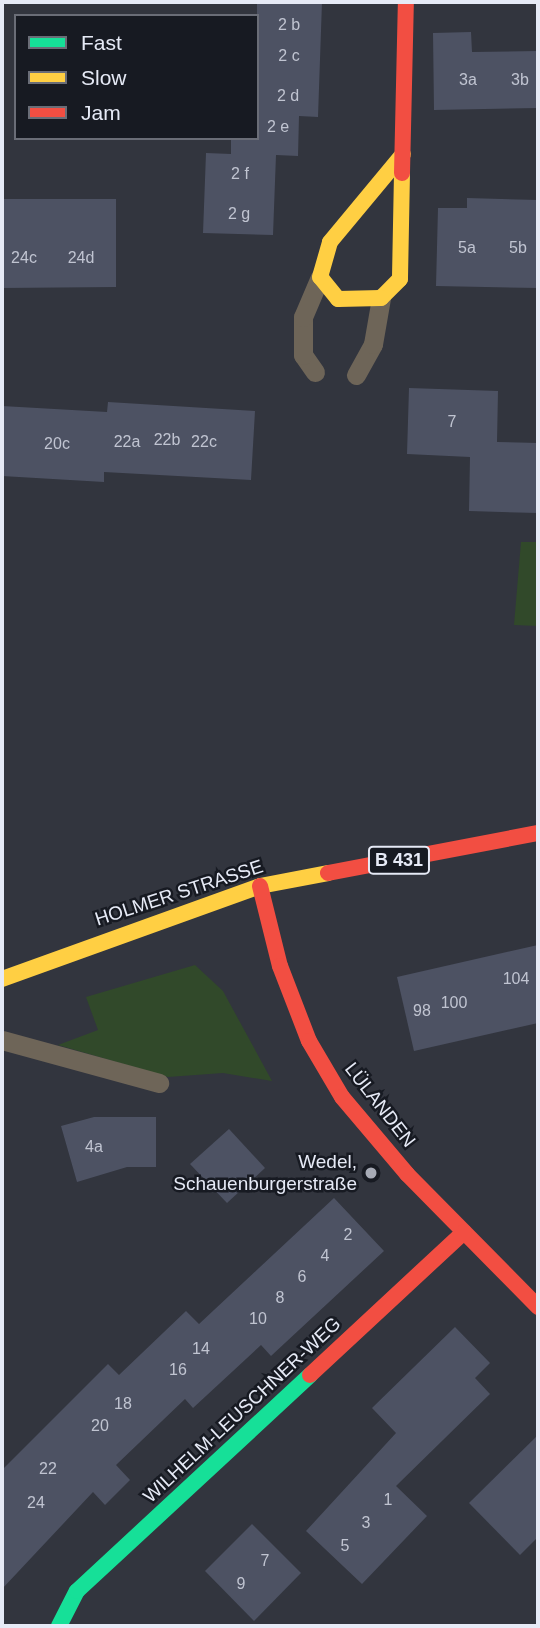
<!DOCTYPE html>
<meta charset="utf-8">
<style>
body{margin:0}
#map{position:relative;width:540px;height:1628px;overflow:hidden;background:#32353e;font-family:Arial,sans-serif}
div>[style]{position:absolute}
.green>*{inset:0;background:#31492a}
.building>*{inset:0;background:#4d5263}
.lane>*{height:19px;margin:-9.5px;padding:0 9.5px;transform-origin:9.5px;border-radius:9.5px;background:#6e6558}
.fast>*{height:16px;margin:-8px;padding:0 8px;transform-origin:8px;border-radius:8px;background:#16e098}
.slow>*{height:16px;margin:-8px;padding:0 8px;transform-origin:8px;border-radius:8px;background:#ffcf43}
.jam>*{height:16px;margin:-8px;padding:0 8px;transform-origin:8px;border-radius:8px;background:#f24e42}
.dots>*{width:19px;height:19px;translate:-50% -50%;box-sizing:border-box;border:4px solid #171a22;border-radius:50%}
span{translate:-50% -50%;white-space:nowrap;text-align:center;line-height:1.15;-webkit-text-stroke:5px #171a22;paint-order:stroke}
.number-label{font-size:16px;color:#c0c4d1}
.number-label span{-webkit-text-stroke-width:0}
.shield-label span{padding:2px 5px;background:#171a22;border:2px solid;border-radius:5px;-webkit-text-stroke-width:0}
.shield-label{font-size:18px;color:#e6eaf6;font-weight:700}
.street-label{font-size:19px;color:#e6eaf6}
.poi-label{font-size:19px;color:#e6eaf6}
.right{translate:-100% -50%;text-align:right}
.frame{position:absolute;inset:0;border:4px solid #e6eaf6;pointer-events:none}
.legend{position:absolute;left:14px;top:14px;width:245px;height:126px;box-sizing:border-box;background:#171a22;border:2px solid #6a6d77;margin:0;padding:9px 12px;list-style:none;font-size:21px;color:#e6eaf6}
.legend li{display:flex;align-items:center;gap:14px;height:35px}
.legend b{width:35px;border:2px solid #6a6d77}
</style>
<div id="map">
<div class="green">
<div style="clip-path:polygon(521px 542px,538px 542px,538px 626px,514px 625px)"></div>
<div style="clip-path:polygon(195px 965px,223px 991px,272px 1081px,223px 1073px,168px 1077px,58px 1045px,98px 1030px,86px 997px)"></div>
</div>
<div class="building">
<div style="clip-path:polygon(257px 2px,322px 2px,318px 117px,299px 116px,298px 156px,276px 155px,273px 235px,203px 233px,206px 153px,231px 154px,231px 138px,257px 138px)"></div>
<div style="clip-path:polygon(471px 32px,472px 52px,538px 51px,538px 108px,434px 110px,433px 33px)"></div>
<div style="clip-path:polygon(467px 198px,538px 200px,538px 288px,436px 286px,438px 208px,467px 208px)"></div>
<div style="clip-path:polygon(4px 199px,116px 199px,116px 287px,2px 288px)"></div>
<div style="clip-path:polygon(409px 388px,498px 391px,497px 442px,538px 443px,538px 513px,469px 511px,470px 457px,407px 454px)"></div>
<div style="clip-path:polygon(108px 402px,255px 411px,251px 480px,104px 472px,104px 482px,2px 476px,2px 406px,107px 412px)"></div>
<div style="clip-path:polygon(538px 945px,538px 1023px,414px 1051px,397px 977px)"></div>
<div style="clip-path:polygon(94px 1117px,156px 1117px,156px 1167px,127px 1167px,77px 1182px,61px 1126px)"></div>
<div style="clip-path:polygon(229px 1129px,265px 1168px,227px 1203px,190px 1164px)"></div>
<div style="clip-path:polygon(334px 1198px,384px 1251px,271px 1356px,261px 1345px,193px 1408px,185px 1399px,116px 1465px,130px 1480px,105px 1505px,93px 1492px,2px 1589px,2px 1470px,108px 1364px,119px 1375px,186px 1311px,199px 1324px)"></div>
<div style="clip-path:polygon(455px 1327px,490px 1363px,475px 1378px,490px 1394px,396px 1486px,427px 1516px,362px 1584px,306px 1531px,396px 1433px,372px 1408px)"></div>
<div style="clip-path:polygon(538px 1435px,538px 1537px,520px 1555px,469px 1503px)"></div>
<div style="clip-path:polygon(252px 1524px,301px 1573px,254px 1621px,205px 1571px)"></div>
</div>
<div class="lane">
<div style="left:315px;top:372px;width:21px;rotate:-125deg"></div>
<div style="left:303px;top:355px;width:38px;rotate:-90deg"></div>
<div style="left:303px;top:317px;width:43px;rotate:-67deg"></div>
<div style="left:356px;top:375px;width:35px;rotate:-61deg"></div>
<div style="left:373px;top:344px;width:47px;rotate:-80.1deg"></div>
<div style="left:2px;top:1040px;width:163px;rotate:15.3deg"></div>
</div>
<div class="fast">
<div style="left:59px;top:1626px;width:39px;rotate:-63deg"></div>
<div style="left:77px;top:1591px;width:318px;rotate:-42.8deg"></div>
</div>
<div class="slow">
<div style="left:402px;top:173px;width:106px;rotate:91.1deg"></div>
<div style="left:400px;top:279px;width:27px;rotate:135deg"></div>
<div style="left:381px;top:298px;width:43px;rotate:178.7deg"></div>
<div style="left:338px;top:299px;width:28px;rotate:-129deg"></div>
<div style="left:320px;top:277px;width:36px;rotate:-74deg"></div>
<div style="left:330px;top:242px;width:114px;rotate:-50.3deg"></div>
<div style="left:2px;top:979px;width:274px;rotate:-19.8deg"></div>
<div style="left:260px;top:886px;width:69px;rotate:-10.8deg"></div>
</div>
<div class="jam">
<div style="left:402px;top:173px;width:171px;rotate:-88.7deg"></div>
<div style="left:328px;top:873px;width:214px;rotate:-10.8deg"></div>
<div style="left:260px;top:886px;width:82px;rotate:76deg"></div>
<div style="left:280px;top:966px;width:80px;rotate:68.9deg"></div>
<div style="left:309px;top:1041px;width:65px;rotate:59.5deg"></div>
<div style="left:342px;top:1097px;width:101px;rotate:49.8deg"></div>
<div style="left:407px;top:1174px;width:187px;rotate:45.4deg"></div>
<div style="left:310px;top:1375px;width:210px;rotate:-42.9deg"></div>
</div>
<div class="dots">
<div style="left:371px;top:1173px;background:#a7abb6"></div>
</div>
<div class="number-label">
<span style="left:289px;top:25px">2 b</span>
<span style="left:289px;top:56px">2 c</span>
<span style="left:468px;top:80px">3a</span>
<span style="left:520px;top:80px">3b</span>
<span style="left:288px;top:96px">2 d</span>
<span style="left:278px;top:127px">2 e</span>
<span style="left:240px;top:174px">2 f</span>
<span style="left:239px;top:214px">2 g</span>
<span style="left:467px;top:248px">5a</span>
<span style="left:518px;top:248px">5b</span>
<span style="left:24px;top:258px">24c</span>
<span style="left:81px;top:258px">24d</span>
<span style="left:452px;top:422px">7</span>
<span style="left:167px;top:440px">22b</span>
<span style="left:127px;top:442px">22a</span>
<span style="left:204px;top:442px">22c</span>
<span style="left:57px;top:444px">20c</span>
<span style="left:516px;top:979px">104</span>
<span style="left:454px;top:1003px">100</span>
<span style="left:422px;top:1011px">98</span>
<span style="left:94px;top:1147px">4a</span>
<span style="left:348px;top:1235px">2</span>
<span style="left:325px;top:1256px">4</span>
<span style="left:302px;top:1277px">6</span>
<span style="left:280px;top:1298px">8</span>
<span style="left:258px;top:1319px">10</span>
<span style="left:201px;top:1349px">14</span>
<span style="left:178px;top:1370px">16</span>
<span style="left:123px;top:1404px">18</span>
<span style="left:100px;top:1426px">20</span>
<span style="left:48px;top:1469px">22</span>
<span style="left:388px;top:1500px">1</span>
<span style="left:36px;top:1503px">24</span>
<span style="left:366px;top:1523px">3</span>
<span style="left:345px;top:1546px">5</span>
<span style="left:265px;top:1561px">7</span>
<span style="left:241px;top:1584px">9</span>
</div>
<div class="shield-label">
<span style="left:399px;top:860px">B 431</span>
</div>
<div class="street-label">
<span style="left:179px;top:893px;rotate:-18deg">HOLMER STRASSE</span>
<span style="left:380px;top:1105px;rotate:52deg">LÜLANDEN</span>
<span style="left:242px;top:1410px;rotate:-43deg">WILHELM-LEUSCHNER-WEG</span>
</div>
<div class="poi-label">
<span class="right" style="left:357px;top:1173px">Wedel,<br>Schauenburgerstraße</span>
</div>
<div class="frame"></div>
<ul class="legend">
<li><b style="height:9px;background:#16e098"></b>Fast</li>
<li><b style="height:9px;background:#ffcf43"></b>Slow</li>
<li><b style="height:9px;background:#f24e42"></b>Jam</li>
</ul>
</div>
